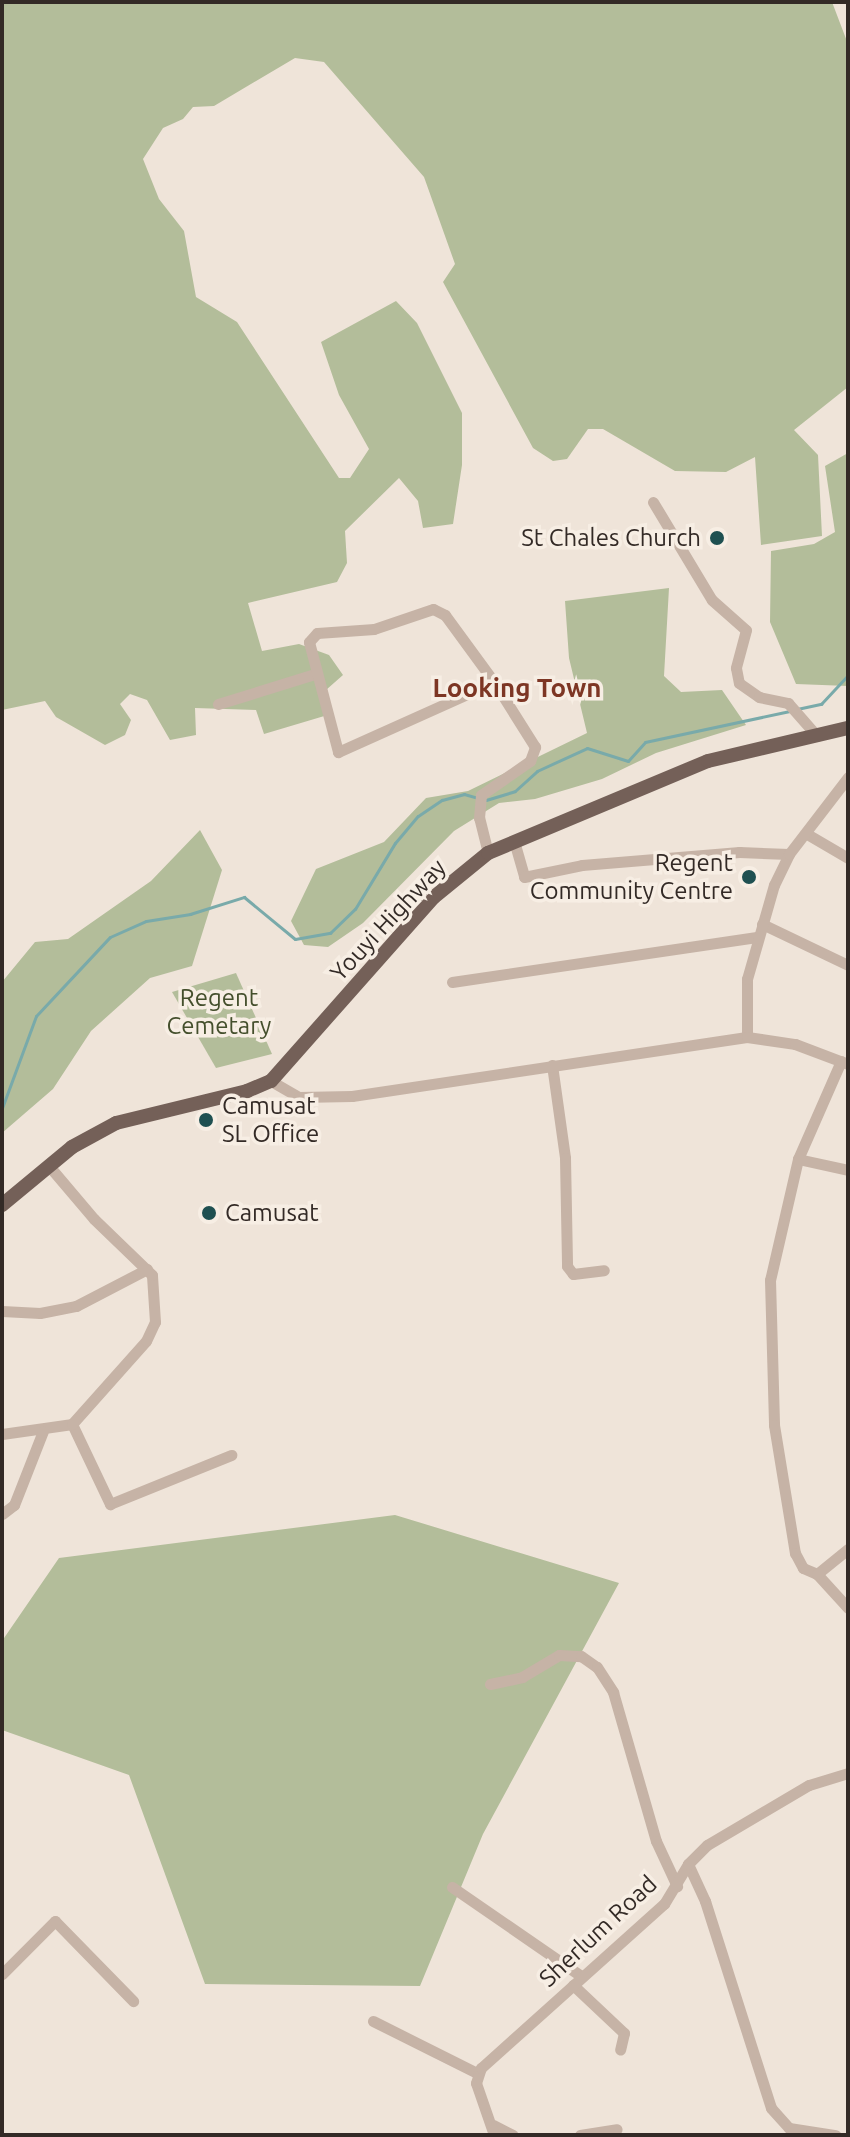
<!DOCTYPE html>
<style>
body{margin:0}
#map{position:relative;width:850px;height:2137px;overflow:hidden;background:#efe4d9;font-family:Ubuntu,sans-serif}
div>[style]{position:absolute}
.green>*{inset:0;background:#b3bd9a}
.stream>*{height:3px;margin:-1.5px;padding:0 1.5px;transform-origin:1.5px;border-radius:1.5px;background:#79aaaa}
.minor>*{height:11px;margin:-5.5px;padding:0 5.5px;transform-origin:5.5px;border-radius:5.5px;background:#c6b3a6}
.major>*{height:14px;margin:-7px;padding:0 7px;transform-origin:7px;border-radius:7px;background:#746058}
.dots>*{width:22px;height:22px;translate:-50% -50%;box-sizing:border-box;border:4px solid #f7eee4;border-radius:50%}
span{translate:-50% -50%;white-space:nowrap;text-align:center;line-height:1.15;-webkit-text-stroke:7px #f7eee4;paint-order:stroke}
.poi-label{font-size:24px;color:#332a26}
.right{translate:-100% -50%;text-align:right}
.left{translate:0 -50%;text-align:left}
.street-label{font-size:24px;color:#332a26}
.park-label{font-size:24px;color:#444f2c}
.neighbourhood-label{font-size:26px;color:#7d3624;font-weight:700}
.frame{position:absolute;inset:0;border:4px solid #332a26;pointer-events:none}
</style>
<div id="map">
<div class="green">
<div style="clip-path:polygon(2px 2px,832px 2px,848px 44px,848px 387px,794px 430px,818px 455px,822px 536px,761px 545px,755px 457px,726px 472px,675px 471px,603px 429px,588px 429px,567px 459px,553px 461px,533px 448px,443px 282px,455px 264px,424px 177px,324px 62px,295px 58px,214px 106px,193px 107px,183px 119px,163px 128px,143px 159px,159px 199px,184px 231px,196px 297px,237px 322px,339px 478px,350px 478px,369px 449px,339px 395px,321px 342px,396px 301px,417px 323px,462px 413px,462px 465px,453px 524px,423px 528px,418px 501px,399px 478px,345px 531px,347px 563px,337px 582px,248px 603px,262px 651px,299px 644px,329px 655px,343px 675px,326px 690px,331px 714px,264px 734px,256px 710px,195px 708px,196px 735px,170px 740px,147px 700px,130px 694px,120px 704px,131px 720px,125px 735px,105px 745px,56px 717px,45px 701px,2px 710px)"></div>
<div style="clip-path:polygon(848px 453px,848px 686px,796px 684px,770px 622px,771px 551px,814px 544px,835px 532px,825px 466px)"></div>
<div style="clip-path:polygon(669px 588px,664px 676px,681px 692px,722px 690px,746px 725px,656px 753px,602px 779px,535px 799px,499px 803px,454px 831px,363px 923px,328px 947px,304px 945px,291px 921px,316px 869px,384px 842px,426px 798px,468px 791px,587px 733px,569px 658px,565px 601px)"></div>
<div style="clip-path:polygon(200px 830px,222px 870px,192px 966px,150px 978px,91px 1031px,53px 1089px,2px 1133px,2px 982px,35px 942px,68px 939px,151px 881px)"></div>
<div style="clip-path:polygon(236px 973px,272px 1054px,216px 1068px,172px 992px)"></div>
<div style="clip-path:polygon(395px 1515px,619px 1583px,483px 1834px,420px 1986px,205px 1984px,129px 1775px,2px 1730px,2px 1641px,59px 1558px)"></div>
</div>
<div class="stream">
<div style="left:797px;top:709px;width:25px;rotate:-12deg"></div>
<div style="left:821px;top:704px;width:40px;rotate:-47deg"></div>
<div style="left:486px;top:800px;width:30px;rotate:-17deg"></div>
<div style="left:515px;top:791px;width:30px;rotate:-42deg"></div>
<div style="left:537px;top:771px;width:55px;rotate:-24.7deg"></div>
<div style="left:587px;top:748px;width:43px;rotate:17.6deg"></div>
<div style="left:628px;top:761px;width:25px;rotate:-48deg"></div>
<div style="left:645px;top:742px;width:148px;rotate:-12.1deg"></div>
<div style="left:2px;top:1108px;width:98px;rotate:-69.7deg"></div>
<div style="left:36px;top:1016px;width:108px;rotate:-46.9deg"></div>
<div style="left:110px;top:937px;width:39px;rotate:-24deg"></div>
<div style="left:146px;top:921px;width:45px;rotate:-9deg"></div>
<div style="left:190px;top:914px;width:57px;rotate:-17.5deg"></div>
<div style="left:244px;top:897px;width:66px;rotate:39.5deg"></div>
<div style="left:295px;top:939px;width:36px;rotate:-10deg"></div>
<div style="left:330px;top:933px;width:35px;rotate:-44deg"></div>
<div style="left:355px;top:909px;width:77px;rotate:-58.8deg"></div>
<div style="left:395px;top:843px;width:35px;rotate:-50deg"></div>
<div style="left:418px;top:816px;width:29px;rotate:-34deg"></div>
<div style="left:442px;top:800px;width:23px;rotate:-15deg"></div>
<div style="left:464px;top:794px;width:15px;rotate:16deg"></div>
</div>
<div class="minor">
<div style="left:653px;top:502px;width:114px;rotate:59deg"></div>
<div style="left:712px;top:600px;width:45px;rotate:41.4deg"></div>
<div style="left:746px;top:630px;width:39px;rotate:105deg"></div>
<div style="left:736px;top:668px;width:15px;rotate:79deg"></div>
<div style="left:739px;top:683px;width:24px;rotate:35deg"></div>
<div style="left:759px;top:697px;width:30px;rotate:12deg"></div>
<div style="left:788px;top:703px;width:44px;rotate:48.7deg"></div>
<div style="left:218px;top:704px;width:102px;rotate:-17.2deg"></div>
<div style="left:807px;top:834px;width:48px;rotate:30.3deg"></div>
<div style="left:514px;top:841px;width:37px;rotate:74deg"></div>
<div style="left:524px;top:877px;width:59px;rotate:-11.7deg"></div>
<div style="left:582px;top:865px;width:158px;rotate:-4.7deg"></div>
<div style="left:739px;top:852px;width:50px;rotate:2.3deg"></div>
<div style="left:488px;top:853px;width:36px;rotate:-104deg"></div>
<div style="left:479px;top:818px;width:23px;rotate:-85deg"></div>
<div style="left:481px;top:795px;width:60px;rotate:-34.8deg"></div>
<div style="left:530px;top:761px;width:15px;rotate:-70deg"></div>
<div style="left:535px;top:747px;width:77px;rotate:-122.2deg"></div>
<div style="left:494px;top:682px;width:83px;rotate:-126.2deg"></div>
<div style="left:445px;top:615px;width:13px;rotate:-153deg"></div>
<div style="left:433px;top:609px;width:62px;rotate:161.3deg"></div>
<div style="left:374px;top:629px;width:57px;rotate:176deg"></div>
<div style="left:317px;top:633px;width:12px;rotate:132deg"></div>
<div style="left:309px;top:642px;width:114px;rotate:75.2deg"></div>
<div style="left:338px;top:752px;width:171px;rotate:-24.2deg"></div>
<div style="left:762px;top:924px;width:95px;rotate:25.5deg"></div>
<div style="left:452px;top:982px;width:308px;rotate:-8.4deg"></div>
<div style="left:747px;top:1037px;width:58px;rotate:-90deg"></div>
<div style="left:747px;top:979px;width:98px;rotate:-74deg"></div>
<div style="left:774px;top:885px;width:34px;rotate:-64deg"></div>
<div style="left:789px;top:854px;width:97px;rotate:-52.5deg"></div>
<div style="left:841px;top:1061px;width:107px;rotate:113.7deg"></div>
<div style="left:798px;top:1159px;width:124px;rotate:103deg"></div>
<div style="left:770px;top:1280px;width:145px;rotate:88.4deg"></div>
<div style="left:774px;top:1425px;width:130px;rotate:80.7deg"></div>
<div style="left:795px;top:1553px;width:17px;rotate:62deg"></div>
<div style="left:803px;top:1568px;width:15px;rotate:23deg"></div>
<div style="left:817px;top:1574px;width:46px;rotate:47.6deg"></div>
<div style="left:552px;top:1065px;width:94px;rotate:82deg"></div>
<div style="left:565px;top:1158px;width:108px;rotate:88.9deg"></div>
<div style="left:567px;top:1266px;width:10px;rotate:53deg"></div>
<div style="left:573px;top:1274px;width:31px;rotate:-7deg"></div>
<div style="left:271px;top:1081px;width:32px;rotate:30deg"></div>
<div style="left:299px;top:1097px;width:53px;rotate:-1.1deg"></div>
<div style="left:352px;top:1096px;width:399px;rotate:-8.5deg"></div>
<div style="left:747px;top:1037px;width:49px;rotate:8.3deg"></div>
<div style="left:795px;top:1044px;width:57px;rotate:20.7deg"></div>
<div style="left:798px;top:1159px;width:51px;rotate:12.4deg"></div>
<div style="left:2px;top:1311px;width:38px;rotate:3deg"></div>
<div style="left:40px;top:1313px;width:37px;rotate:-11deg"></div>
<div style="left:76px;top:1306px;width:80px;rotate:-27.5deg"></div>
<div style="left:72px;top:1424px;width:89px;rotate:64.6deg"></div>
<div style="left:110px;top:1504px;width:131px;rotate:-22deg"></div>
<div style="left:2px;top:1434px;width:71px;rotate:-8.1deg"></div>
<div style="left:72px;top:1424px;width:111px;rotate:-48.3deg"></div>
<div style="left:146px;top:1341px;width:21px;rotate:-65deg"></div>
<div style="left:155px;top:1322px;width:47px;rotate:-93.7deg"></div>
<div style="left:152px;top:1275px;width:81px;rotate:-136deg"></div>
<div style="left:94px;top:1219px;width:70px;rotate:-130.3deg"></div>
<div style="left:2px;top:1514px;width:15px;rotate:-37deg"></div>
<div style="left:14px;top:1505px;width:79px;rotate:-68.6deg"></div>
<div style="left:817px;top:1574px;width:40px;rotate:-39deg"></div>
<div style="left:490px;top:1684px;width:33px;rotate:-12deg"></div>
<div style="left:522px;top:1677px;width:43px;rotate:-30.7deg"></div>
<div style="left:559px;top:1655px;width:22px;rotate:3deg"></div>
<div style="left:581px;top:1656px;width:19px;rotate:35deg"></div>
<div style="left:597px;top:1667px;width:30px;rotate:57deg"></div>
<div style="left:613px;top:1692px;width:155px;rotate:73.9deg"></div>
<div style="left:656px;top:1841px;width:50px;rotate:65deg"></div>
<div style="left:688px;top:1864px;width:41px;rotate:65.3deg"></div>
<div style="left:705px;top:1901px;width:217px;rotate:72.3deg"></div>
<div style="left:771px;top:2108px;width:27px;rotate:48deg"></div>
<div style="left:789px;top:2128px;width:47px;rotate:8.7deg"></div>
<div style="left:452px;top:1887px;width:157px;rotate:34.6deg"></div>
<div style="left:2px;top:1974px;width:75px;rotate:-45deg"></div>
<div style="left:55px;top:1921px;width:112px;rotate:45.7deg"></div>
<div style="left:573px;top:1985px;width:70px;rotate:43.3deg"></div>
<div style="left:624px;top:2033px;width:17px;rotate:103deg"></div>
<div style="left:373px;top:2021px;width:116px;rotate:26.6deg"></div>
<div style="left:493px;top:2125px;width:22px;rotate:27deg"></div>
<div style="left:494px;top:2135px;width:55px;rotate:-109.1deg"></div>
<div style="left:476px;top:2083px;width:16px;rotate:-72deg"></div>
<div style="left:481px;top:2068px;width:246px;rotate:-41.9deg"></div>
<div style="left:664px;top:1904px;width:47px;rotate:-59deg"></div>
<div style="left:688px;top:1864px;width:27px;rotate:-45deg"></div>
<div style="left:707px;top:1845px;width:118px;rotate:-30.5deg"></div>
<div style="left:809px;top:1785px;width:41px;rotate:-17.1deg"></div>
<div style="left:580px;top:2135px;width:37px;rotate:-9deg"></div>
</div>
<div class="major">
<div style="left:2px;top:1205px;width:91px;rotate:-39.6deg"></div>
<div style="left:72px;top:1147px;width:50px;rotate:-28.6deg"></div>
<div style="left:116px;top:1123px;width:135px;rotate:-13.7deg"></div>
<div style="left:247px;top:1091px;width:26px;rotate:-23deg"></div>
<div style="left:271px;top:1081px;width:246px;rotate:-48.5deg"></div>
<div style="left:434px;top:897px;width:70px;rotate:-39.2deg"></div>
<div style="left:488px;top:853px;width:238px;rotate:-22.7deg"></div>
<div style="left:708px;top:761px;width:144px;rotate:-13.3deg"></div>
</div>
<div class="dots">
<div style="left:717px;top:538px;background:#1f5051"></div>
<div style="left:749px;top:877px;background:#1f5051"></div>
<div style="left:206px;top:1120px;background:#1f5051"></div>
<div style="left:209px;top:1213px;background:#1f5051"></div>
</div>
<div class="poi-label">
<span class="right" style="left:701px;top:538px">St Chales Church</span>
<span class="right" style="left:733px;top:877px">Regent<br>Community Centre</span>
<span class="left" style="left:222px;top:1120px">Camusat<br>SL Office</span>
<span class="left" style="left:225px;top:1213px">Camusat</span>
</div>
<div class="street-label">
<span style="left:388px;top:920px;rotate:-47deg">Youyi Highway</span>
<span style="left:598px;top:1931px;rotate:-43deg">Sherlum Road</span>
</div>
<div class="park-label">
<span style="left:219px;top:1012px">Regent<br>Cemetary</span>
</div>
<div class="neighbourhood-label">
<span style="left:517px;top:688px">Looking Town</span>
</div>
<div class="frame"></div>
</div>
